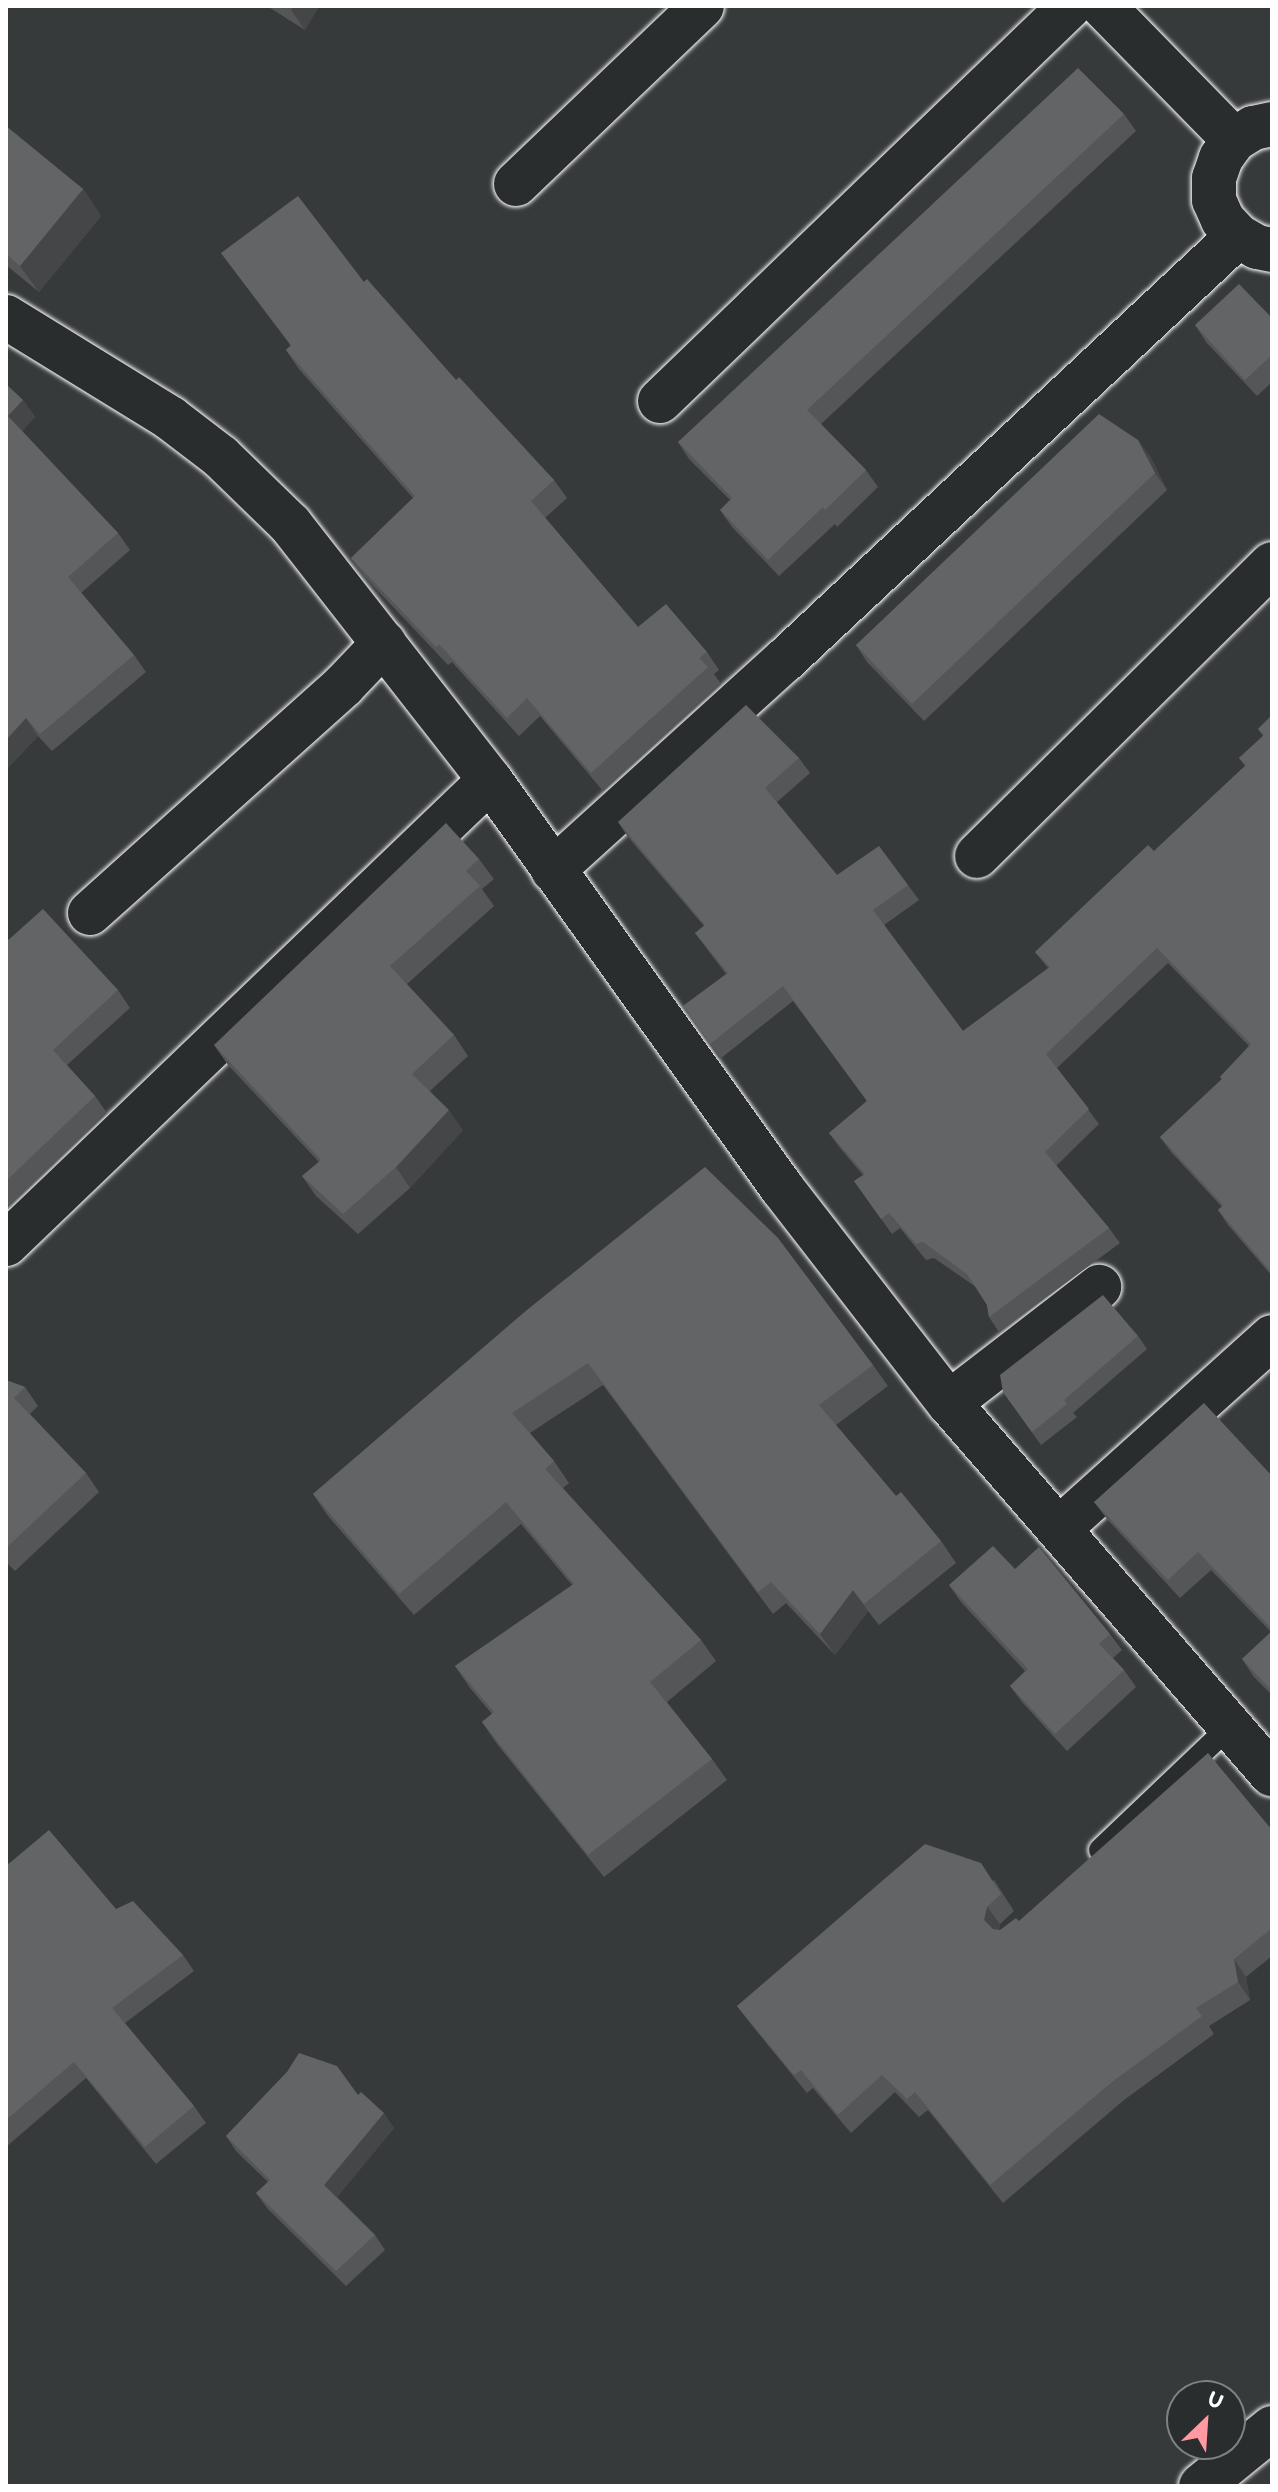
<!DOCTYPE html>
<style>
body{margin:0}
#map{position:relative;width:1278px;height:2492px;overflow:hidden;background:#373a3b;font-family:Itim,sans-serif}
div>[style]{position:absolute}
.roads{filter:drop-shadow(0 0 2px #fff) drop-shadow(0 0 2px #fff)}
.lane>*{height:22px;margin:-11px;padding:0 11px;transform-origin:11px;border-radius:11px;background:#2a2d2e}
.street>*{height:44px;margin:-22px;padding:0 22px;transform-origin:22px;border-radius:22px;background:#2a2d2e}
.secondary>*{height:44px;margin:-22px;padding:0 22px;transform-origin:22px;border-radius:22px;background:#2a2d2e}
.wall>*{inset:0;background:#555657}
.shaded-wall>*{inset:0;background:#454647}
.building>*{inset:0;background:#636465}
span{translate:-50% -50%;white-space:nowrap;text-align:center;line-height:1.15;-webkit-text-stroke:7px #2a2d2e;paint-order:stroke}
.frame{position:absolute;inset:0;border:8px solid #fff;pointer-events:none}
.north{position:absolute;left:1166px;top:2380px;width:80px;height:80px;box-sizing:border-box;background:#2a2d2e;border:2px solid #7f8182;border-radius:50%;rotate:25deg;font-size:22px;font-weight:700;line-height:32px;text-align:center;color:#fff}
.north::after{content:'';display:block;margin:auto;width:28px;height:36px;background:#ff9aa2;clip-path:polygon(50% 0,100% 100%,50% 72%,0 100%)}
</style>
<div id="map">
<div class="roads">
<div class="lane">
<div style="left:1100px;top:1850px;width:180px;rotate:-43.6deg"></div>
</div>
<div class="street">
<div style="left:1103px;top:6px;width:187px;rotate:45.6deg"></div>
<div style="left:1272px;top:124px;width:19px;rotate:168deg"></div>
<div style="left:1253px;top:128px;width:22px;rotate:148deg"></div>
<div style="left:1234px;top:140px;width:22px;rotate:126deg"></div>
<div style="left:1221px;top:158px;width:21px;rotate:109deg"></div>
<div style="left:1214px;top:178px;width:22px;rotate:90deg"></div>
<div style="left:1214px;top:200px;width:22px;rotate:66deg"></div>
<div style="left:1223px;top:220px;width:22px;rotate:47deg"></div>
<div style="left:1238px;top:236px;width:22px;rotate:30deg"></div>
<div style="left:1257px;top:247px;width:15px;rotate:11deg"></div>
<div style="left:516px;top:184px;width:257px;rotate:-43.7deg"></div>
<div style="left:660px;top:401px;width:569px;rotate:-43.93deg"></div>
<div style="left:977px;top:856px;width:415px;rotate:-44.7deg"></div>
<div style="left:553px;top:870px;width:313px;rotate:-42.2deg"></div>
<div style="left:785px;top:660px;width:620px;rotate:-43.11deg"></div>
<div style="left:90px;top:913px;width:341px;rotate:-41.9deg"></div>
<div style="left:344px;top:685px;width:58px;rotate:-46.4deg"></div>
<div style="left:6px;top:1244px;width:670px;rotate:-43.79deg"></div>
<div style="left:949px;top:1403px;width:190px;rotate:-37.7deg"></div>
<div style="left:1060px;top:1528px;width:285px;rotate:-42deg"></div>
<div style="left:1201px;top:2486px;width:92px;rotate:-39.2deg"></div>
</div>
<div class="secondary">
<div style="left:6px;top:317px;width:193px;rotate:31.6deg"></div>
<div style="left:170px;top:418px;width:64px;rotate:37.4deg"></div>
<div style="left:221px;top:457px;width:96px;rotate:44.2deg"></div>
<div style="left:290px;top:524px;width:325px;rotate:52deg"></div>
<div style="left:490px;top:780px;width:502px;rotate:54.41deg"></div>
<div style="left:782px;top:1188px;width:272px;rotate:52.2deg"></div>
<div style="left:949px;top:1403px;width:492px;rotate:49deg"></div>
</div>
</div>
<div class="wall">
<div style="clip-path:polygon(267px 6px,319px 6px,305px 30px)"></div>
<div style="clip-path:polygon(1124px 114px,1136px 131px,821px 424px,866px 470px,878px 487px,837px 527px,835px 524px,779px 576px,732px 527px,720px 510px,730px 500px,689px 459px,678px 442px)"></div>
<div style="clip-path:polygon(6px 126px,83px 189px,101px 216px,39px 292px,6px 265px)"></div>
<div style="clip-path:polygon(221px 253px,364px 282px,456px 380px,554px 480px,567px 498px,545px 518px,638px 627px,707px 652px,719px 670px,714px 674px,721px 684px,603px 791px,540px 716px,519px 736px,452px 662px,448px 665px,363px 575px,351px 558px,413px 498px,298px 368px,286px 350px,291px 346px)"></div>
<div style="clip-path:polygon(1272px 318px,1272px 382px,1257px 396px,1206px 342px,1195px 325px)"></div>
<div style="clip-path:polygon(23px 400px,35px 417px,22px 431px,118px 533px,130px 550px,81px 593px,134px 655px,146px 672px,52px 751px,38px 736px,6px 770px)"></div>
<div style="clip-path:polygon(1150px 456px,1167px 490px,924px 721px,867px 662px,856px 645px)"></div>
<div style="clip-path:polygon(1272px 715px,1272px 1276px,1228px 1225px,1218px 1210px,1222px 1207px,1171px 1152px,1160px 1137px,1222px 1079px,1220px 1077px,1249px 1046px,1168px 963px,1057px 1068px,1099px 1124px,1056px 1166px,1109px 1228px,1120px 1243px,999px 1332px,989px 1317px,987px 1305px,976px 1287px,934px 1258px,926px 1260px,900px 1228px,892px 1234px,854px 1181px,863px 1175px,840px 1148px,829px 1133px,867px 1101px,793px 1001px,720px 1059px,683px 1006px,726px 974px,695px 933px,704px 926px,628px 837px,618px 822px,799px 758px,810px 773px,777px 802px,837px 875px,908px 885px,919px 900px,884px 925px,963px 1031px,1048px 968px,1035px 952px,1154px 851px,1245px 766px,1239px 758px,1263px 736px,1258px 729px)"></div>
<div style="clip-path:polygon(479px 859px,494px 879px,482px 889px,494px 906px,407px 984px,454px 1035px,468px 1056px,430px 1091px,463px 1130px,410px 1188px,358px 1234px,316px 1196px,302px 1176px,319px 1162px,228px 1065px,214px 1045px)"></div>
<div style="clip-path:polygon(6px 942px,118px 990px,130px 1008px,67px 1065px,95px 1096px,107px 1113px,6px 1209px)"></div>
<div style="clip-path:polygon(527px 1310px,873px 1365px,888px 1386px,836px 1425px,896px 1496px,941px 1541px,956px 1563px,879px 1625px,868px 1611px,835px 1655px,786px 1603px,773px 1614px,603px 1385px,530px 1433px,554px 1461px,569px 1483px,563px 1488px,701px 1640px,716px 1661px,667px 1702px,712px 1759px,727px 1780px,604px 1877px,497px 1744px,482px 1722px,492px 1714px,470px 1688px,455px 1666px,572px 1585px,521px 1524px,414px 1615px,328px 1516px,313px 1494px)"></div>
<div style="clip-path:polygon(1138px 1336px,1147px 1349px,1073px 1413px,1077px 1417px,1041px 1445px,1003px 1392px)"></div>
<div style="clip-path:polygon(6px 1380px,25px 1387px,38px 1406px,30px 1414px,86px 1473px,99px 1492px,15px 1571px,6px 1562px)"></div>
<div style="clip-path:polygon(1272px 1476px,1272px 1695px,1254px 1677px,1242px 1659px,1271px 1632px,1211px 1570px,1180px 1598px,1107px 1519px,1094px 1502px)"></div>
<div style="clip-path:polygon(1015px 1569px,1110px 1634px,1122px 1650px,1113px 1658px,1124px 1670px,1136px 1687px,1067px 1751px,1022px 1702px,1010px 1686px,1025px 1671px,961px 1602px,949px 1585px)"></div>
<div style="clip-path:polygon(1272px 1830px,1272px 1956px,1246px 1977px,1250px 2000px,1209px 2026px,1214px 2034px,1124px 2100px,1003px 2203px,928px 2110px,919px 2117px,895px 2092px,851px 2133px,813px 2088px,807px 2093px,750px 2023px,737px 2006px,994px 1880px,1014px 1911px,1000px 1924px,999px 1930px,1000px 1930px,1019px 1921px)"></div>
<div style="clip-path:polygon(6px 1866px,116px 1909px,183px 1955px,194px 1971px,125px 2023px,194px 2106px,206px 2123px,156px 2164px,86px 2078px,6px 2147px)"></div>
<div style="clip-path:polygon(287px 2072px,358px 2095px,394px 2128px,337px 2197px,375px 2235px,385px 2250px,346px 2286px,267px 2208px,256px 2193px,268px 2182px,236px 2151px,226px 2136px)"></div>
</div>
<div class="shaded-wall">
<div style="clip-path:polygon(294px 6px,319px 6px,305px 30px,291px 10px)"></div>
<div style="clip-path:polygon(83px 189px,101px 216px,39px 292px,20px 266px)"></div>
<div style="clip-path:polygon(23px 400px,35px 417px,20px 433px,8px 416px)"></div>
<div style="clip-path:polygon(1138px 440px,1150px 456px,1167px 490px,1155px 473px)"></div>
<div style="clip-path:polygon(26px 718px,38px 736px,6px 770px,6px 740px)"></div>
<div style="clip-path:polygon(449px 1110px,463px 1130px,410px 1188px,396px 1167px)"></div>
<div style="clip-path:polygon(853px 1590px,868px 1611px,835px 1655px,820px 1634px)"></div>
<div style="clip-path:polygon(987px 1907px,1000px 1924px,997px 1938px,984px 1920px)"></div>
<div style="clip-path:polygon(1234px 1959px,1246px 1977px,1250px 2000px,1238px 1982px)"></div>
<div style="clip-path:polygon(384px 2113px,394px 2128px,335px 2200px,324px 2185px)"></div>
</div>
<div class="building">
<div style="clip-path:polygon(1078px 68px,1124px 114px,807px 410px,866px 470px,825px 510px,823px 507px,768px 560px,720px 510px,732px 498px,678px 442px)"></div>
<div style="clip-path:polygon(6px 126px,83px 189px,20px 266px,6px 254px)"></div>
<div style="clip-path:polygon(298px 196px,364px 282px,367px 279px,456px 380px,459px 377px,554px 480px,531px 501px,638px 627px,666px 604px,707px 652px,699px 658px,708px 667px,591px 773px,527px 698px,507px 718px,439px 644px,436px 647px,351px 558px,415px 496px,286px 350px,291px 345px,221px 253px)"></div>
<div style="clip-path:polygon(1239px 284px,1272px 318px,1272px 355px,1245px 380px,1195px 325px)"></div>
<div style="clip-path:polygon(6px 384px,23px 400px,8px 416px,118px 533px,68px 577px,134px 655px,40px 734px,26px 718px,6px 740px)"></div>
<div style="clip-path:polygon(1099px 414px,1138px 440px,1155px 473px,912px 704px,856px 645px)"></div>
<div style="clip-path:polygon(746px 705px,799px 758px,765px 788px,837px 875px,879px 846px,908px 885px,873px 910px,963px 1031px,1050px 967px,1035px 952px,1148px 845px,1154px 851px,1246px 765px,1239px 758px,1264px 735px,1258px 729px,1272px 715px,1272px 1273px,1218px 1210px,1223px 1205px,1160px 1137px,1222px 1079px,1220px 1077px,1251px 1044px,1157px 948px,1046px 1054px,1089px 1109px,1045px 1152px,1109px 1228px,989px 1317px,987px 1305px,967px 1274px,923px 1242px,916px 1244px,889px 1213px,881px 1219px,854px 1181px,865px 1174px,829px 1133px,867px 1101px,783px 986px,710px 1044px,683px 1006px,728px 973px,695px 933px,705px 925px,618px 822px)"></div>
<div style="clip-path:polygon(446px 823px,479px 859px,466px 871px,480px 886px,390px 966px,454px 1035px,412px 1074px,449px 1110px,396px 1167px,343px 1214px,302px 1176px,321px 1160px,214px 1045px)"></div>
<div style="clip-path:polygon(43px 909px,118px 990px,53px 1050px,95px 1096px,6px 1181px,6px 942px)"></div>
<div style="clip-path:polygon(705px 1167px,778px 1238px,873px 1365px,819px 1405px,896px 1496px,901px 1492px,941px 1541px,864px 1604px,853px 1590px,820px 1634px,771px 1582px,758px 1592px,588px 1363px,512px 1413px,554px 1461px,545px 1469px,701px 1640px,650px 1682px,712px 1759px,588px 1855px,482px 1722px,494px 1712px,455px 1666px,574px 1584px,506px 1502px,399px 1594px,313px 1494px,527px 1310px)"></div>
<div style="clip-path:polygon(1103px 1295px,1138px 1336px,1064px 1400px,1067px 1404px,1032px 1432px,1003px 1392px,1000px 1375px)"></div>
<div style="clip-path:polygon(6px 1380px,25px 1387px,14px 1398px,86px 1473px,6px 1548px)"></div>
<div style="clip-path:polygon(1204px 1403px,1272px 1476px,1272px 1629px,1198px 1552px,1168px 1580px,1094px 1502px)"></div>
<div style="clip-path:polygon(993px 1546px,1015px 1569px,1039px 1547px,1110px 1634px,1099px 1644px,1124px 1670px,1055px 1734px,1010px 1686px,1028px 1669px,949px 1585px)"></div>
<div style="clip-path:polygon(1272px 1631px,1272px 1691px,1242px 1659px)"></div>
<div style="clip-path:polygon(1208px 1753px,1272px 1830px,1272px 1928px,1234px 1959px,1238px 1982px,1196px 2008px,1202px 2016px,1112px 2082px,990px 2185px,915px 2092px,907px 2099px,882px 2075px,838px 2115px,801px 2070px,794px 2075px,737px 2006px,925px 1844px,981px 1863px,1001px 1894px,987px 1907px,984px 1920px,993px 1929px,1000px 1930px,1016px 1918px,1019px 1921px)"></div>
<div style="clip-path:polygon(49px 1830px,116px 1909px,133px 1901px,183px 1955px,112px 2008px,194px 2106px,145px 2147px,74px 2062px,6px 2120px,6px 1866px)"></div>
<div style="clip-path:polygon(299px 2053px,337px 2066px,358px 2095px,361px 2092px,384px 2113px,324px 2185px,375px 2235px,336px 2271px,256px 2193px,270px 2180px,226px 2136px,287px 2072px)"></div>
</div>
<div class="frame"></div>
<div class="north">U</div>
</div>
